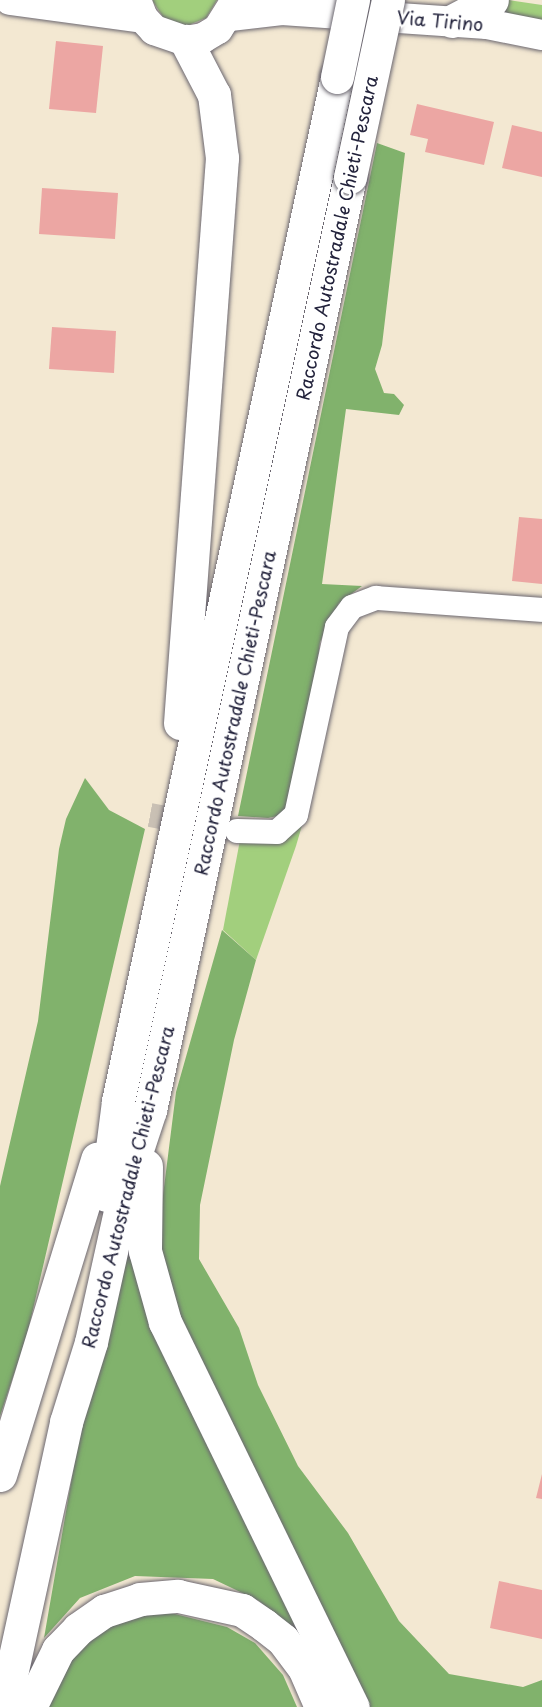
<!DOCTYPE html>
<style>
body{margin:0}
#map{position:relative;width:542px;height:1707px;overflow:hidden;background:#f3e8d2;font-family:"Playpen Sans",sans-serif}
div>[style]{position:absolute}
.green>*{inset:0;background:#a2cf7d}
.forest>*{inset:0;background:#81b26c}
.building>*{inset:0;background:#eca6a3}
.minor-tunnel>*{height:24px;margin-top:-12px;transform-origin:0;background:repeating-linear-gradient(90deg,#c9c0b4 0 24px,transparent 0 36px)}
.roads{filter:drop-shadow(0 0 2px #6b6770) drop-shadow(0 0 2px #6b6770)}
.minor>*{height:24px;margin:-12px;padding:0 12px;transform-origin:12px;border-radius:12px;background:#fff}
.major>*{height:30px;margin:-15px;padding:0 15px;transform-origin:15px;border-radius:15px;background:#fff}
.highway>*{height:33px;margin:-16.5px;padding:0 16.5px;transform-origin:16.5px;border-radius:16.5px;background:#fff}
.bridges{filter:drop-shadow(0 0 2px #6b6770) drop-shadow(0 0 2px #6b6770)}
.highway-bridge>*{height:33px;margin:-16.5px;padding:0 16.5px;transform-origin:16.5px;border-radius:16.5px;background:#fff}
span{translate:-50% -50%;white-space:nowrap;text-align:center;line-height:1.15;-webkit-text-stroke:5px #fff;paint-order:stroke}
.street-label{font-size:18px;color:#22223b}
</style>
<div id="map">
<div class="green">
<div style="clip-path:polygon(152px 0,217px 0,206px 18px,186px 26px,165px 20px)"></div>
<div style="clip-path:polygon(508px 0,542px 5px,542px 27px,489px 17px)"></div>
<div style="clip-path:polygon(303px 822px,296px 846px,256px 960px,223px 930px,240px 840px)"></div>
</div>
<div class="forest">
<div style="clip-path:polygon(377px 143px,405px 153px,382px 345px,375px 369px,384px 393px,394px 394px,404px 405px,399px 415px,346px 409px,322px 584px,362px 586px,339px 603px,320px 642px,310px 729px,292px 804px,282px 815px,268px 818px,238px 816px)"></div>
<div style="clip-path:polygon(85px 778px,109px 810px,145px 829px,27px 1335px,0 1416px,0 1186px,38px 1021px,59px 849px,66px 819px)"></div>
<div style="clip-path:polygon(222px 930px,256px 960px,234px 1040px,200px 1205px,199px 1259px,239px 1328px,258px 1385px,298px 1466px,348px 1533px,399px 1621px,449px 1674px,523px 1687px,542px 1680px,542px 1707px,370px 1707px,325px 1627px,171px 1307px,157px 1243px,176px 1092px)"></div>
<div style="clip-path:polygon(128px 1224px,303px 1636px,259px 1601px,213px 1579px,135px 1576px,80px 1598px,44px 1638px,80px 1431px)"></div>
<div style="clip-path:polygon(167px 1612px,227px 1627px,255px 1643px,283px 1675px,297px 1707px,36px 1707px,63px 1654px,105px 1622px)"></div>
</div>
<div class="building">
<div style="clip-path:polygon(56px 41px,103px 46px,96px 113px,49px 109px)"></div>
<div style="clip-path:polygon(417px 104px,494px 122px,484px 165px,425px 152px,428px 139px,410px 135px)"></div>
<div style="clip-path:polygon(512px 125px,542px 132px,542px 177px,502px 168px)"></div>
<div style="clip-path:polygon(42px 188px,118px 193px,115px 239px,39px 234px)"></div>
<div style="clip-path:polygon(52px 327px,116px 331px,114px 373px,49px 369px)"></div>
<div style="clip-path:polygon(519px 517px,542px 519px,542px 584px,512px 581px)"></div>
<div style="clip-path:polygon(542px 1474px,542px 1499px,536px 1498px)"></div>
<div style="clip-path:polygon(499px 1581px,542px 1590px,542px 1639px,490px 1628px)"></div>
</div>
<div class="minor-tunnel">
<div style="left:150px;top:815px;width:43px;rotate:10.8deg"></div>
</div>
<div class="roads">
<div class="minor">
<div style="left:237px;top:831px;width:40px;rotate:1.4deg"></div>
<div style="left:277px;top:832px;width:25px;rotate:-42deg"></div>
<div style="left:296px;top:815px;width:192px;rotate:-77.7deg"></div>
<div style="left:337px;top:627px;width:25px;rotate:-53deg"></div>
<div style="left:352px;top:607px;width:26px;rotate:-21deg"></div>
<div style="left:376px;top:598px;width:166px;rotate:4.1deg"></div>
</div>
<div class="major">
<div style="left:10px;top:0;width:134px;rotate:7.7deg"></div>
<div style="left:136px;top:0;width:19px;rotate:69deg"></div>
<div style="left:143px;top:18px;width:16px;rotate:47deg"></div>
<div style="left:154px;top:30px;width:34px;rotate:19deg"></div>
<div style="left:186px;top:41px;width:17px;rotate:-10deg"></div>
<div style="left:203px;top:38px;width:17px;rotate:-31deg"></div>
<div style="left:218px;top:29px;width:34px;rotate:-58deg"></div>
<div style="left:230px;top:16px;width:52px;rotate:-6.6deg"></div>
<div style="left:282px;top:10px;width:205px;rotate:3.9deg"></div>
<div style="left:487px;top:24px;width:56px;rotate:11.3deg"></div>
</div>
<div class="highway">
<div style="left:452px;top:21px;width:45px;rotate:-27.7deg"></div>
<div style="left:180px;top:723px;width:567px;rotate:-85.75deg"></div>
<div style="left:222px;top:158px;width:64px;rotate:-97.2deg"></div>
<div style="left:214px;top:95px;width:61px;rotate:-117.4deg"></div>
<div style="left:146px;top:1166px;width:85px;rotate:90.7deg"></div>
<div style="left:145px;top:1251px;width:74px;rotate:74.3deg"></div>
<div style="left:165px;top:1322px;width:428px;rotate:64deg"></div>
<div style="left:106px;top:1195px;width:95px;rotate:-82.7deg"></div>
<div style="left:118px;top:1101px;width:1047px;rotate:-77.93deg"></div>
<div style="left:0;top:1475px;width:331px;rotate:-72.9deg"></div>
<div style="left:4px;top:1707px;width:292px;rotate:-77.7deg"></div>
<div style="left:66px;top:1422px;width:84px;rotate:-72.6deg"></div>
<div style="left:91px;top:1342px;width:166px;rotate:-77.5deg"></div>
<div style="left:127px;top:1180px;width:74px;rotate:-71.8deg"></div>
<div style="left:150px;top:1110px;width:954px;rotate:-77.9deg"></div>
<div style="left:30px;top:1707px;width:64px;rotate:-63.8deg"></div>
<div style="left:58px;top:1650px;width:29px;rotate:-46deg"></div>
<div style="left:78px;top:1629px;width:32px;rotate:-35deg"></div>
<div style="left:104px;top:1611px;width:38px;rotate:-18deg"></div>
<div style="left:140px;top:1599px;width:38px;rotate:-5deg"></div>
<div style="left:178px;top:1596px;width:66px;rotate:12.3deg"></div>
<div style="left:242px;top:1610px;width:27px;rotate:34deg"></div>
<div style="left:264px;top:1625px;width:24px;rotate:38deg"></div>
<div style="left:283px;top:1640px;width:35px;rotate:53deg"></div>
<div style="left:304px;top:1668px;width:43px;rotate:66.4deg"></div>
</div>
</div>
<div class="bridges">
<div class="highway-bridge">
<div style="left:337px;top:77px;width:79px;rotate:-78.3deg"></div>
<div style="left:350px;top:177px;width:181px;rotate:-77.9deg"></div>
</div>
</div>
<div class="street-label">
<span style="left:440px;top:21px;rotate:5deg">Via Tirino</span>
<span style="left:337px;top:238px;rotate:-78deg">Raccordo Autostradale Chieti-Pescara</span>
<span style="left:235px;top:713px;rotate:-78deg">Raccordo Autostradale Chieti-Pescara</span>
<span style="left:128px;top:1187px;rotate:-76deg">Raccordo Autostradale Chieti-Pescara</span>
</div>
</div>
